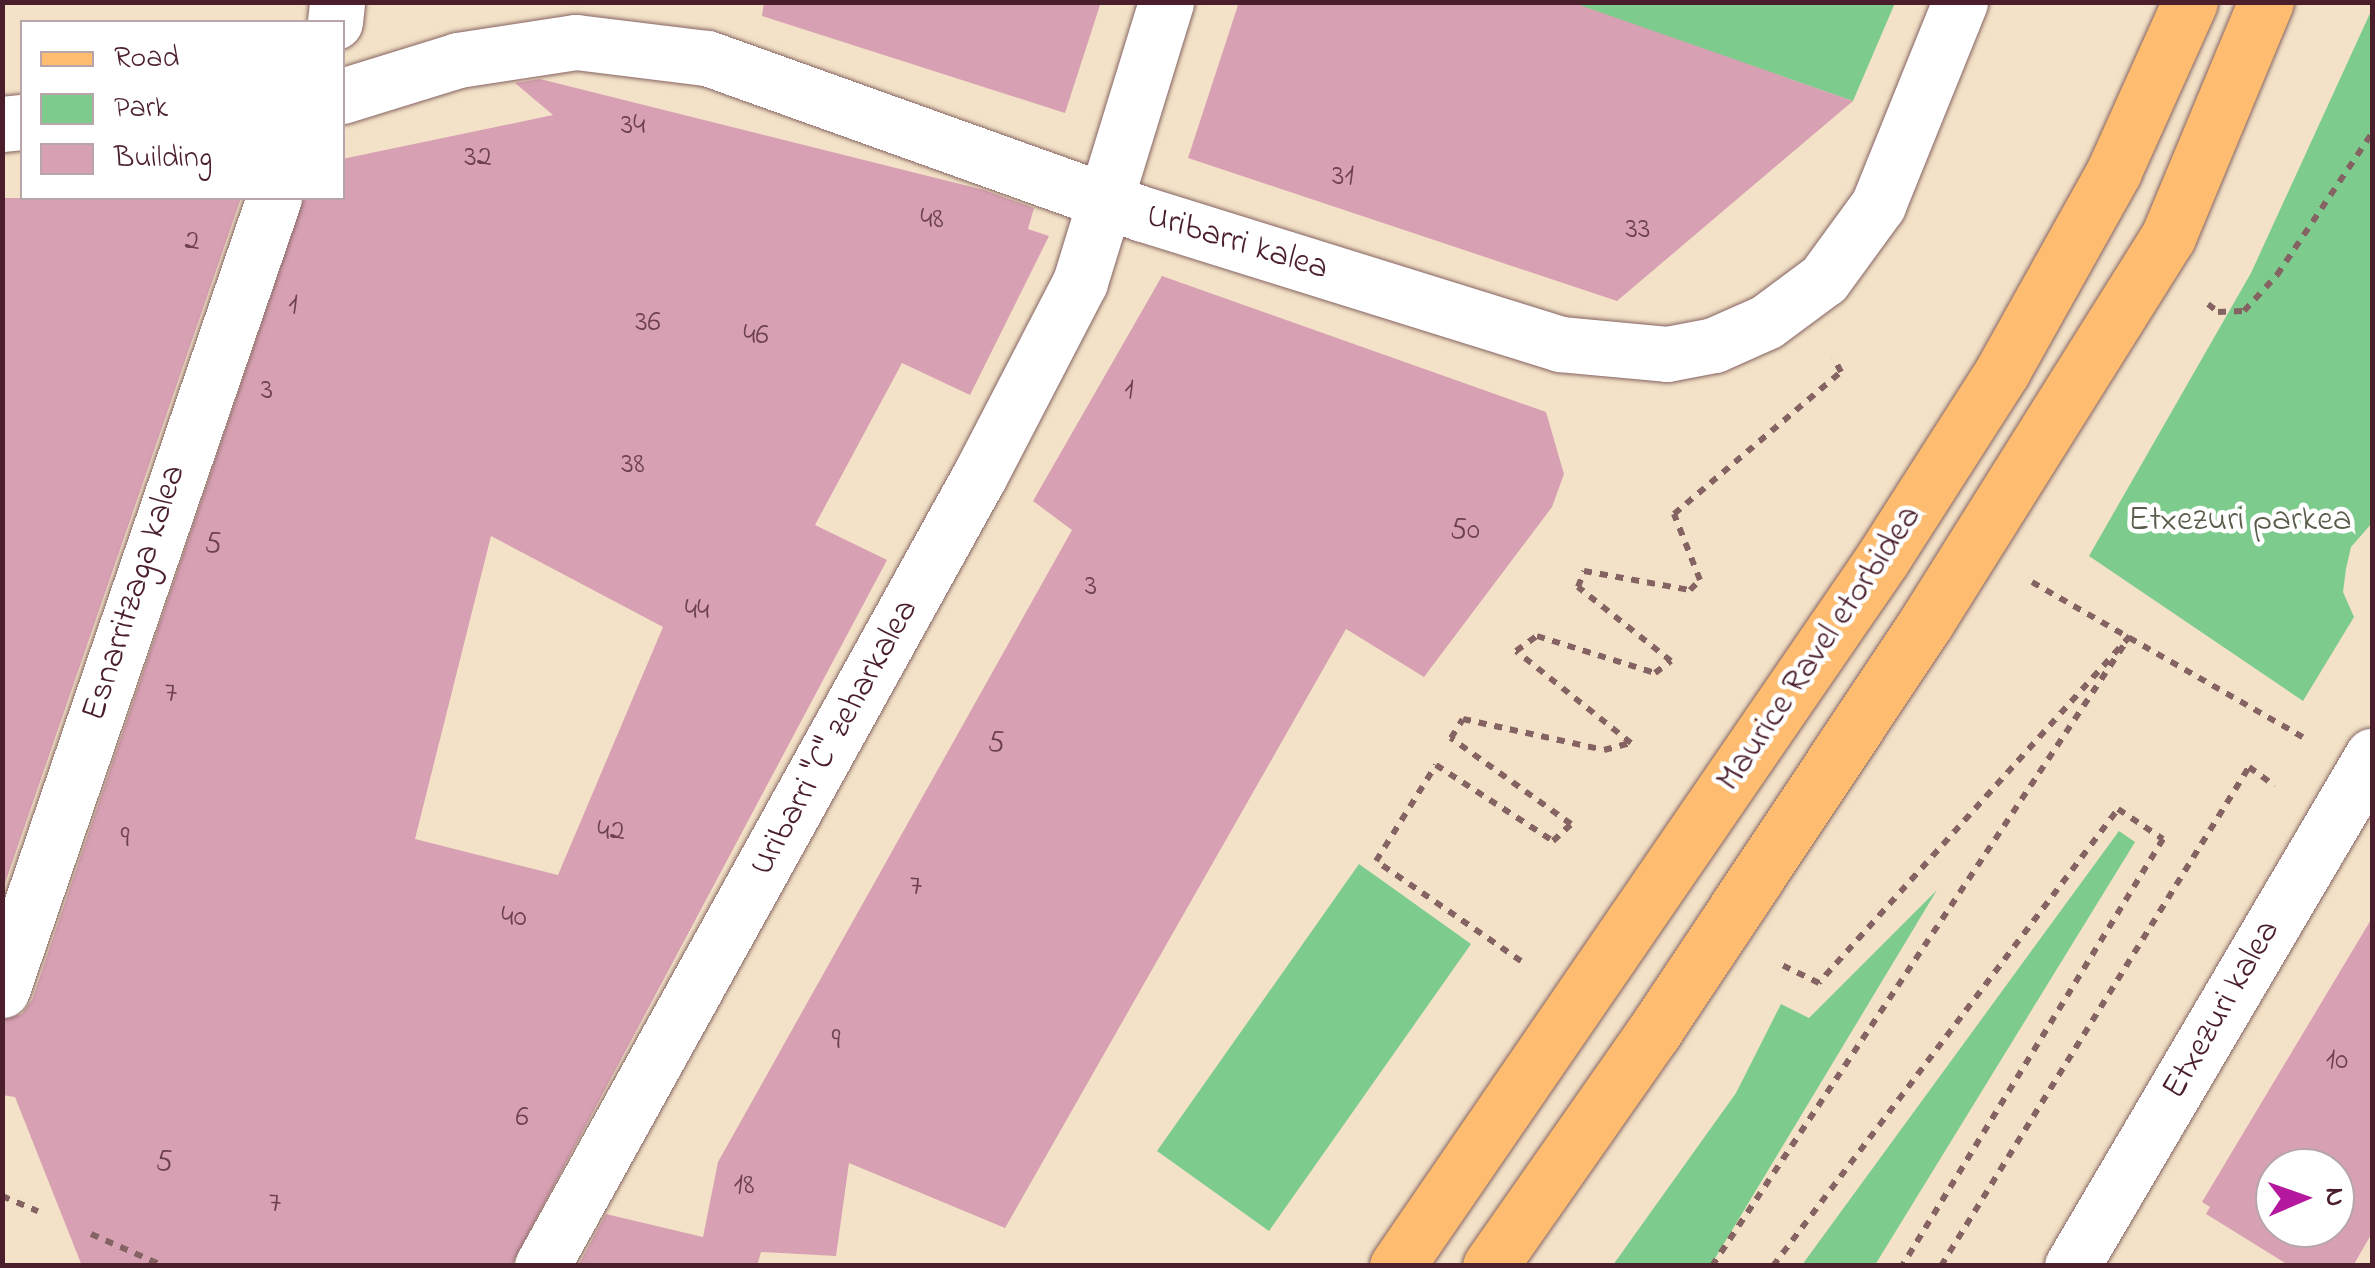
<!DOCTYPE html>
<style>
body{margin:0}
#map{position:relative;width:2375px;height:1268px;overflow:hidden;background:#f3e2c7;font-family:"Indie Flower",sans-serif}
div>[style]{position:absolute}
.green>*{inset:0;background:#7dcc8d}
.building>*{inset:0;background:#d7a1b3}
.path>*{height:6px;margin-top:-3px;transform-origin:0;background:repeating-linear-gradient(90deg,#856362 0 8px,transparent 0 16px)}
.roads{filter:drop-shadow(0 0 2px #856362) drop-shadow(0 0 2px #856362)}
.minor>*{height:55px;margin:-27.5px;padding:0 27.5px;transform-origin:27.5px;border-radius:27.5px;background:#fff}
.primary>*{height:55px;margin:-27.5px;padding:0 27.5px;transform-origin:27.5px;border-radius:27.5px;background:#fdbc6f}
span{translate:-50% -50%;white-space:nowrap;text-align:center;line-height:1.15;-webkit-text-stroke:9px #fff;paint-order:stroke}
.number-label{font-size:30px;color:#6d404d}
.number-label span{-webkit-text-stroke-width:0}
.street-label{font-size:35px;color:#4a1f2b}
.park-label{font-size:35px;color:#5c5c4d}
.frame{position:absolute;inset:0;border:5px solid #4a1f2b;pointer-events:none}
.legend{position:absolute;left:20px;top:20px;width:325px;height:180px;box-sizing:border-box;background:#fff;border:2px solid #b7a5aa;margin:0;padding:12px 18px;list-style:none;font-size:30px;color:#4a1f2b}
.legend li{display:flex;align-items:center;gap:20px;height:50px}
.legend b{width:50px;border:2px solid #b7a5aa}
.north{position:absolute;left:2255px;top:1148px;width:100px;height:100px;box-sizing:border-box;background:#fff;border:2px solid #b7a5aa;border-radius:50%;rotate:88deg;font-size:28px;font-weight:700;line-height:40px;text-align:center;color:#4a1f2b}
.north::after{content:'';display:block;margin:auto;width:35px;height:45px;background:#b5179e;clip-path:polygon(50% 0,100% 100%,50% 72%,0 100%)}
</style>
<div id="map">
<div class="green">
<div style="clip-path:polygon(1571px 3px,1895px 3px,1853px 101px)"></div>
<div style="clip-path:polygon(2372px 9px,2372px 523px,2351px 547px,2346px 569px,2343px 592px,2354px 617px,2303px 701px,2089px 556px,2251px 273px)"></div>
<div style="clip-path:polygon(2119px 831px,2135px 842px,1875px 1265px,1802px 1265px)"></div>
<div style="clip-path:polygon(1359px 864px,1471px 944px,1269px 1231px,1157px 1151px)"></div>
<div style="clip-path:polygon(1937px 890px,1711px 1265px,1613px 1265px,1736px 1093px,1781px 1004px,1809px 1018px)"></div>
</div>
<div class="building">
<div style="clip-path:polygon(764px 2px,1101px 2px,1065px 113px,762px 16px)"></div>
<div style="clip-path:polygon(1239px 2px,1571px 2px,1853px 101px,1617px 301px,1188px 158px)"></div>
<div style="clip-path:polygon(evenodd,540px 79px,984px 190px,1034px 208px,1028px 229px,1049px 236px,970px 395px,902px 363px,815px 525px,887px 560px,511px 1266px,82px 1266px,15px 1097px,2px 1095px,2px 1020px,22px 1014px,32px 1000px,304px 198px,342px 198px,342px 159px,553px 115px,515px 83px,540px 79px,491px 536px,663px 627px,558px 875px,415px 839px,491px 536px)"></div>
<div style="clip-path:polygon(2px 198px,241px 198px,2px 892px)"></div>
<div style="clip-path:polygon(1162px 276px,1546px 412px,1564px 474px,1552px 507px,1424px 677px,1346px 629px,1005px 1228px,849px 1163px,836px 1256px,761px 1252px,757px 1266px,578px 1266px,606px 1214px,703px 1237px,718px 1162px,1072px 530px,1033px 501px)"></div>
<div style="clip-path:polygon(evenodd,2372px 918px,2372px 1233px,2353px 1266px,2290px 1266px,2206px 1214px,2210px 1207px,2202px 1202px,2372px 918px,2275px 1168px,2335px 1168px,2335px 1228px,2275px 1228px,2275px 1168px)"></div>
</div>
<div class="path">
<div style="left:2208px;top:304px;width:13px;rotate:39deg"></div>
<div style="left:2218px;top:312px;width:26px;rotate:-2deg"></div>
<div style="left:2244px;top:311px;width:49px;rotate:-47.5deg"></div>
<div style="left:2277px;top:275px;width:171px;rotate:-56.2deg"></div>
<div style="left:2032px;top:582px;width:312px;rotate:29.8deg"></div>
<div style="left:1521px;top:961px;width:176px;rotate:-145.4deg"></div>
<div style="left:1376px;top:861px;width:113px;rotate:-58deg"></div>
<div style="left:1436px;top:765px;width:140px;rotate:33deg"></div>
<div style="left:1553px;top:841px;width:25px;rotate:-43deg"></div>
<div style="left:1571px;top:824px;width:148px;rotate:-144.4deg"></div>
<div style="left:1451px;top:738px;width:22px;rotate:-58deg"></div>
<div style="left:1463px;top:719px;width:144px;rotate:12.4deg"></div>
<div style="left:1604px;top:750px;width:28px;rotate:-15deg"></div>
<div style="left:1631px;top:743px;width:147px;rotate:-141.3deg"></div>
<div style="left:1516px;top:651px;width:26px;rotate:-36deg"></div>
<div style="left:1537px;top:636px;width:124px;rotate:17.4deg"></div>
<div style="left:1655px;top:673px;width:20px;rotate:-37deg"></div>
<div style="left:1671px;top:661px;width:119px;rotate:-141.5deg"></div>
<div style="left:1578px;top:587px;width:17px;rotate:-69deg"></div>
<div style="left:1584px;top:571px;width:108px;rotate:10.2deg"></div>
<div style="left:1690px;top:590px;width:14px;rotate:-45deg"></div>
<div style="left:1700px;top:580px;width:71px;rotate:-111.5deg"></div>
<div style="left:1674px;top:514px;width:219px;rotate:-40.4deg"></div>
<div style="left:1841px;top:372px;width:16px;rotate:-117deg"></div>
<div style="left:2px;top:1196px;width:39px;rotate:23deg"></div>
<div style="left:91px;top:1234px;width:80px;rotate:23.7deg"></div>
<div style="left:1712px;top:1266px;width:756px;rotate:-56.44deg"></div>
<div style="left:2130px;top:636px;width:466px;rotate:131.9deg"></div>
<div style="left:1819px;top:983px;width:41px;rotate:-154.1deg"></div>
<div style="left:1773px;top:1266px;width:573px;rotate:-52.95deg"></div>
<div style="left:2118px;top:809px;width:54px;rotate:33.7deg"></div>
<div style="left:2163px;top:839px;width:500px;rotate:121.43deg"></div>
<div style="left:1941px;top:1266px;width:586px;rotate:-58.32deg"></div>
<div style="left:2249px;top:767px;width:32px;rotate:36deg"></div>
</div>
<div class="roads">
<div class="minor">
<div style="left:335px;top:22px;width:20px;rotate:-84deg"></div>
<div style="left:342px;top:96px;width:121px;rotate:-17.2deg"></div>
<div style="left:458px;top:60px;width:119px;rotate:-8.7deg"></div>
<div style="left:576px;top:42px;width:132px;rotate:7deg"></div>
<div style="left:707px;top:58px;width:463px;rotate:19.7deg"></div>
<div style="left:1143px;top:214px;width:437px;rotate:17.3deg"></div>
<div style="left:1560px;top:344px;width:107px;rotate:5.3deg"></div>
<div style="left:1667px;top:354px;width:48px;rotate:-10.8deg"></div>
<div style="left:1714px;top:345px;width:57px;rotate:-23.9deg"></div>
<div style="left:1766px;top:322px;width:72px;rotate:-36.6deg"></div>
<div style="left:1824px;top:279px;width:92px;rotate:-53.9deg"></div>
<div style="left:1878px;top:205px;width:219px;rotate:-68deg"></div>
<div style="left:2px;top:124px;width:20px;rotate:-6deg"></div>
<div style="left:2px;top:990px;width:837px;rotate:-71.05deg"></div>
<div style="left:542px;top:1266px;width:904px;rotate:-61.03deg"></div>
<div style="left:980px;top:475px;width:217px;rotate:-62.6deg"></div>
<div style="left:1080px;top:282px;width:293px;rotate:-72.9deg"></div>
<div style="left:2072px;top:1266px;width:592px;rotate:-59.53deg"></div>
</div>
<div class="primary">
<div style="left:1397px;top:1266px;width:859px;rotate:-55.53deg"></div>
<div style="left:1883px;top:558px;width:223px;rotate:-57.4deg"></div>
<div style="left:2003px;top:370px;width:228px;rotate:-60.8deg"></div>
<div style="left:2114px;top:171px;width:185px;rotate:-65.8deg"></div>
<div style="left:1490px;top:1266px;width:286px;rotate:-55deg"></div>
<div style="left:1654px;top:1032px;width:493px;rotate:-56.4deg"></div>
<div style="left:1927px;top:621px;width:453px;rotate:-57.9deg"></div>
<div style="left:2168px;top:237px;width:255px;rotate:-67.4deg"></div>
</div>
</div>
<div class="number-label">
<span style="left:633px;top:126px">34</span>
<span style="left:478px;top:158px">32</span>
<span style="left:1343px;top:177px">31</span>
<span style="left:932px;top:220px">48</span>
<span style="left:1638px;top:230px">33</span>
<span style="left:192px;top:242px">2</span>
<span style="left:293px;top:306px">1</span>
<span style="left:648px;top:323px">36</span>
<span style="left:756px;top:336px">46</span>
<span style="left:267px;top:391px">3</span>
<span style="left:1129px;top:391px">1</span>
<span style="left:633px;top:465px">38</span>
<span style="left:1465px;top:531px">50</span>
<span style="left:213px;top:545px">5</span>
<span style="left:1091px;top:587px">3</span>
<span style="left:697px;top:611px">44</span>
<span style="left:171px;top:694px">7</span>
<span style="left:996px;top:744px">5</span>
<span style="left:611px;top:832px">42</span>
<span style="left:125px;top:839px">9</span>
<span style="left:916px;top:887px">7</span>
<span style="left:514px;top:918px">40</span>
<span style="left:836px;top:1041px">9</span>
<span style="left:2337px;top:1061px">10</span>
<span style="left:522px;top:1118px">6</span>
<span style="left:164px;top:1163px">5</span>
<span style="left:744px;top:1186px">18</span>
<span style="left:275px;top:1204px">7</span>
</div>
<div class="street-label">
<span style="left:1237px;top:243px;rotate:17deg">Uribarri kalea</span>
<span style="left:135px;top:593px;rotate:-72deg">Esnarritzaga kalea</span>
<span style="left:1820px;top:649px;rotate:-56deg">Maurice Ravel etorbidea</span>
<span style="left:835px;top:738px;rotate:-61deg">Uribarri "C" zeharkalea</span>
<span style="left:2222px;top:1010px;rotate:-60deg">Etxezuri kalea</span>
</div>
<div class="park-label">
<span style="left:2240px;top:521px">Etxezuri parkea</span>
</div>
<div class="frame"></div>
<ul class="legend">
<li><b style="height:12px;background:#fdbc6f"></b>Road</li>
<li><b style="height:28px;background:#7dcc8d"></b>Park</li>
<li><b style="height:28px;background:#d7a1b3"></b>Building</li>
</ul>
<div class="north">N</div>
</div>
